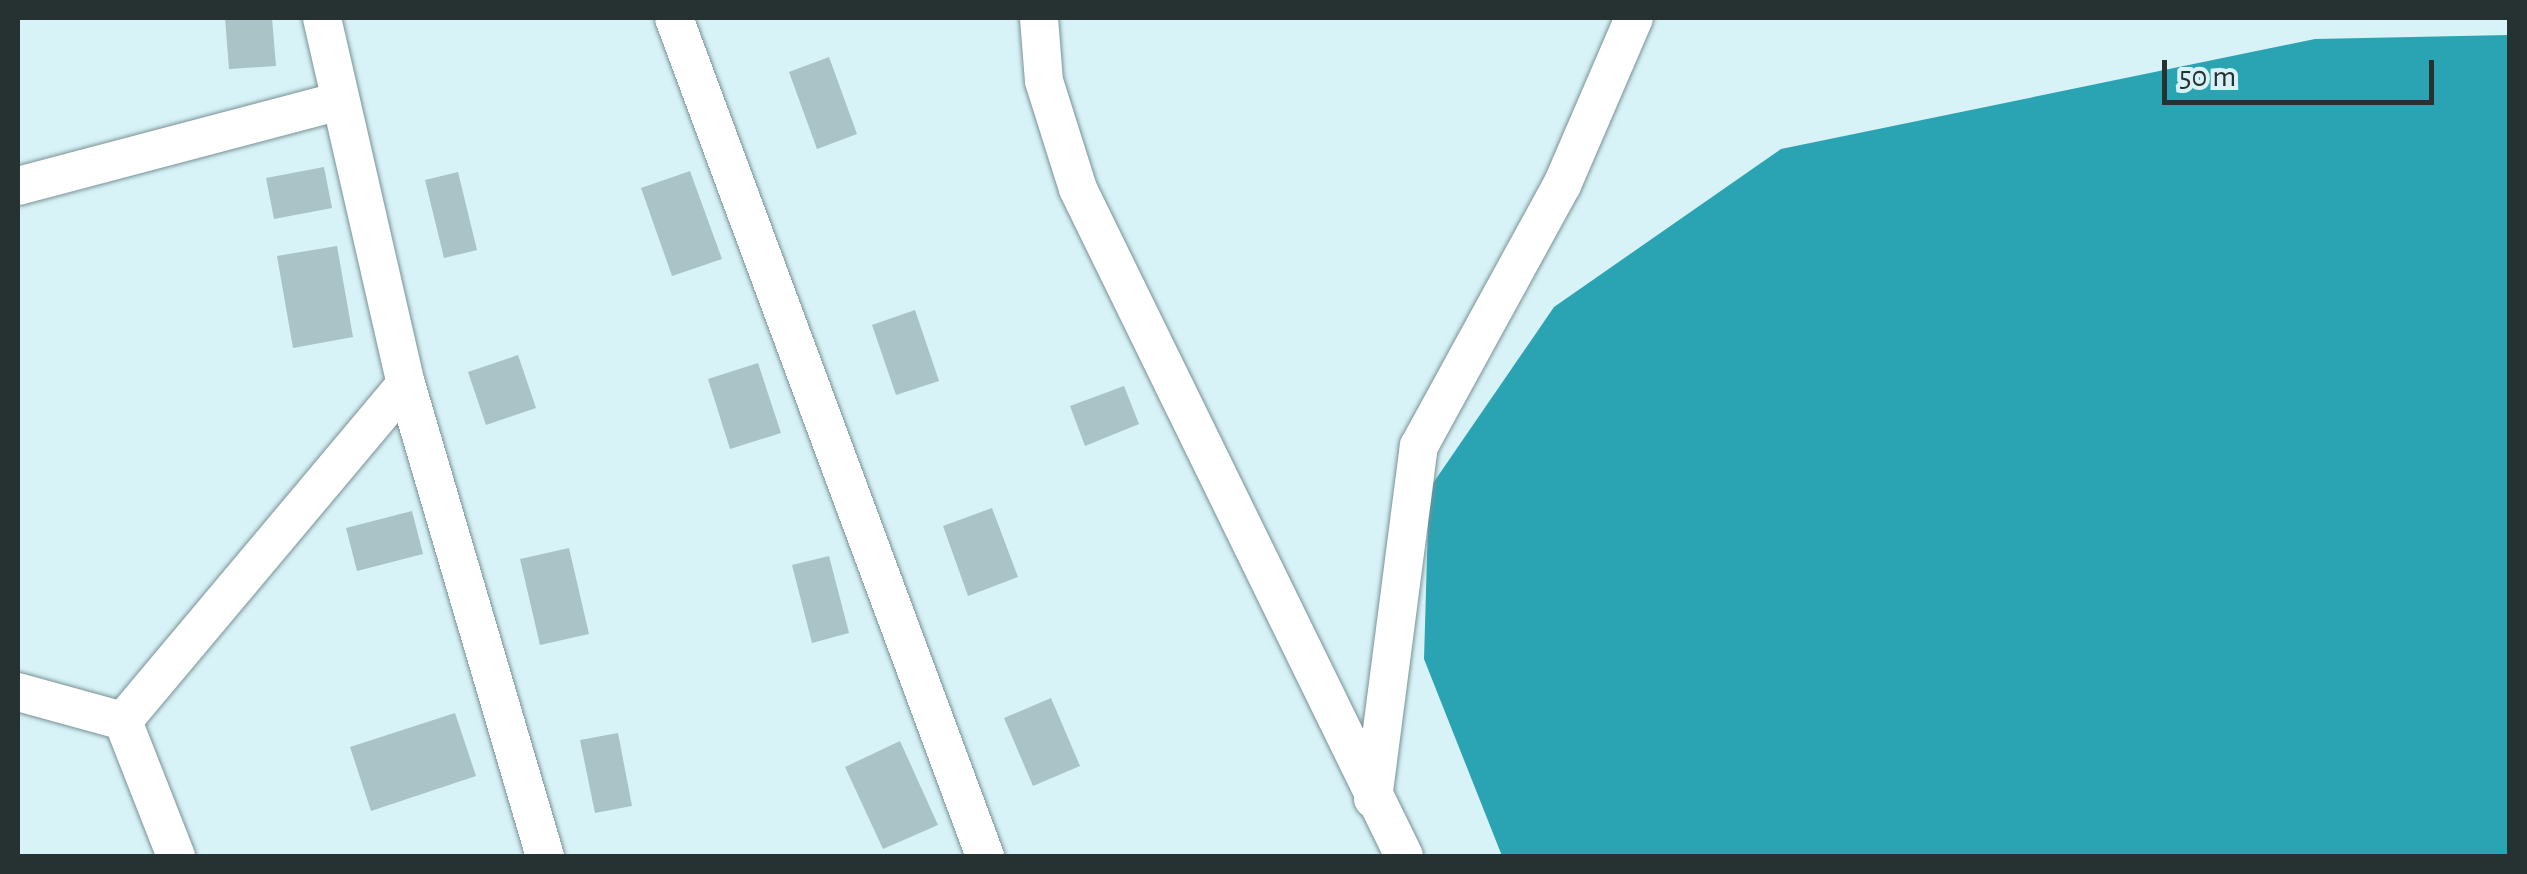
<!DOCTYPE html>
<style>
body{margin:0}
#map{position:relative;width:2527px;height:874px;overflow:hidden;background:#d8f3f7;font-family:"Alegreya Sans",sans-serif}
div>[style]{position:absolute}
.water>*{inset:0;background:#2aa4b3}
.building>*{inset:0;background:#a9c3c7}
.roads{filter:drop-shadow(0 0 2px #789195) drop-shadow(0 0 2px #789195)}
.minor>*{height:38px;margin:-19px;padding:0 19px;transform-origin:19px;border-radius:19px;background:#fff}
span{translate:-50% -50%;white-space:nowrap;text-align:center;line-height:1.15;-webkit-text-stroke:8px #d8f3f7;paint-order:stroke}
.frame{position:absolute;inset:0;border:20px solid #263132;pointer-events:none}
.scale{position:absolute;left:2162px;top:60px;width:272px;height:45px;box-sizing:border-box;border:5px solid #263132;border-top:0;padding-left:12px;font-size:30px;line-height:35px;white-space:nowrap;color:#263132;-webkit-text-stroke:8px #d8f3f7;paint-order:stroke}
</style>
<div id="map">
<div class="water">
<div style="clip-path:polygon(2509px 35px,2509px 856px,1502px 856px,1424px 659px,1429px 489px,1554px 307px,1781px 149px,2315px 39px)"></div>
</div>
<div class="building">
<div style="clip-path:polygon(225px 18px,272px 18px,276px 66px,229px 69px)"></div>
<div style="clip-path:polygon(829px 57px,857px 134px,817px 149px,789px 72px)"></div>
<div style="clip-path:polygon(324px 167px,332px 208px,274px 219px,266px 178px)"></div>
<div style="clip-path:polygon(690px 171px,722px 259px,672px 276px,641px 188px)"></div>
<div style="clip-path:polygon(458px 172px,477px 250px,444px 258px,425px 180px)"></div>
<div style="clip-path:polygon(337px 246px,353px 337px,293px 348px,277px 256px)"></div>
<div style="clip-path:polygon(915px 310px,939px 381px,896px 395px,872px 325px)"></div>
<div style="clip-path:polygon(518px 355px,536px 408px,486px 425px,468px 372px)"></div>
<div style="clip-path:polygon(758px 363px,781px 433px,730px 449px,708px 379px)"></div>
<div style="clip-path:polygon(1124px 386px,1139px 424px,1085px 446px,1070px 406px)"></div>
<div style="clip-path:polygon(992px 508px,1018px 577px,968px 596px,943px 526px)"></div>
<div style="clip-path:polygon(412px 511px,423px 554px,357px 571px,346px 528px)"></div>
<div style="clip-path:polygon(569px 548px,589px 634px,540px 645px,520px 559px)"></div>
<div style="clip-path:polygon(829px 556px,849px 633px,812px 643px,792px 565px)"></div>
<div style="clip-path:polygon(1051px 698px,1080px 766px,1033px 786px,1004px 718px)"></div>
<div style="clip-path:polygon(455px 713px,476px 776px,371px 811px,350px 747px)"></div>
<div style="clip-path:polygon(618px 733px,632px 806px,595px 813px,580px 740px)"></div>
<div style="clip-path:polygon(900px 741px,938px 825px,883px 849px,845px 767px)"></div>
</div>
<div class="roads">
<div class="minor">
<div style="left:322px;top:18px;width:376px;rotate:77.1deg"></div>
<div style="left:406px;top:384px;width:492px;rotate:73.6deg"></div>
<div style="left:674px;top:18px;width:894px;rotate:69.64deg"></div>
<div style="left:1039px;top:18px;width:63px;rotate:85.5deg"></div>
<div style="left:1044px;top:81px;width:113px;rotate:72.5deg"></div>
<div style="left:1078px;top:189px;width:742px;rotate:63.95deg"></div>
<div style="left:18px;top:186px;width:333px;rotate:-14.8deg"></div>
<div style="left:18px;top:692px;width:109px;rotate:15.4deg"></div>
<div style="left:123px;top:721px;width:440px;rotate:-50deg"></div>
<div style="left:123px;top:721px;width:145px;rotate:68.6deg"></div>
<div style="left:1373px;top:799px;width:356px;rotate:-82.6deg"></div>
<div style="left:1419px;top:446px;width:298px;rotate:-61.3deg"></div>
<div style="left:1562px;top:185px;width:182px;rotate:-66.7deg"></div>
</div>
</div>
<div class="frame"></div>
<div class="scale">50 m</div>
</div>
